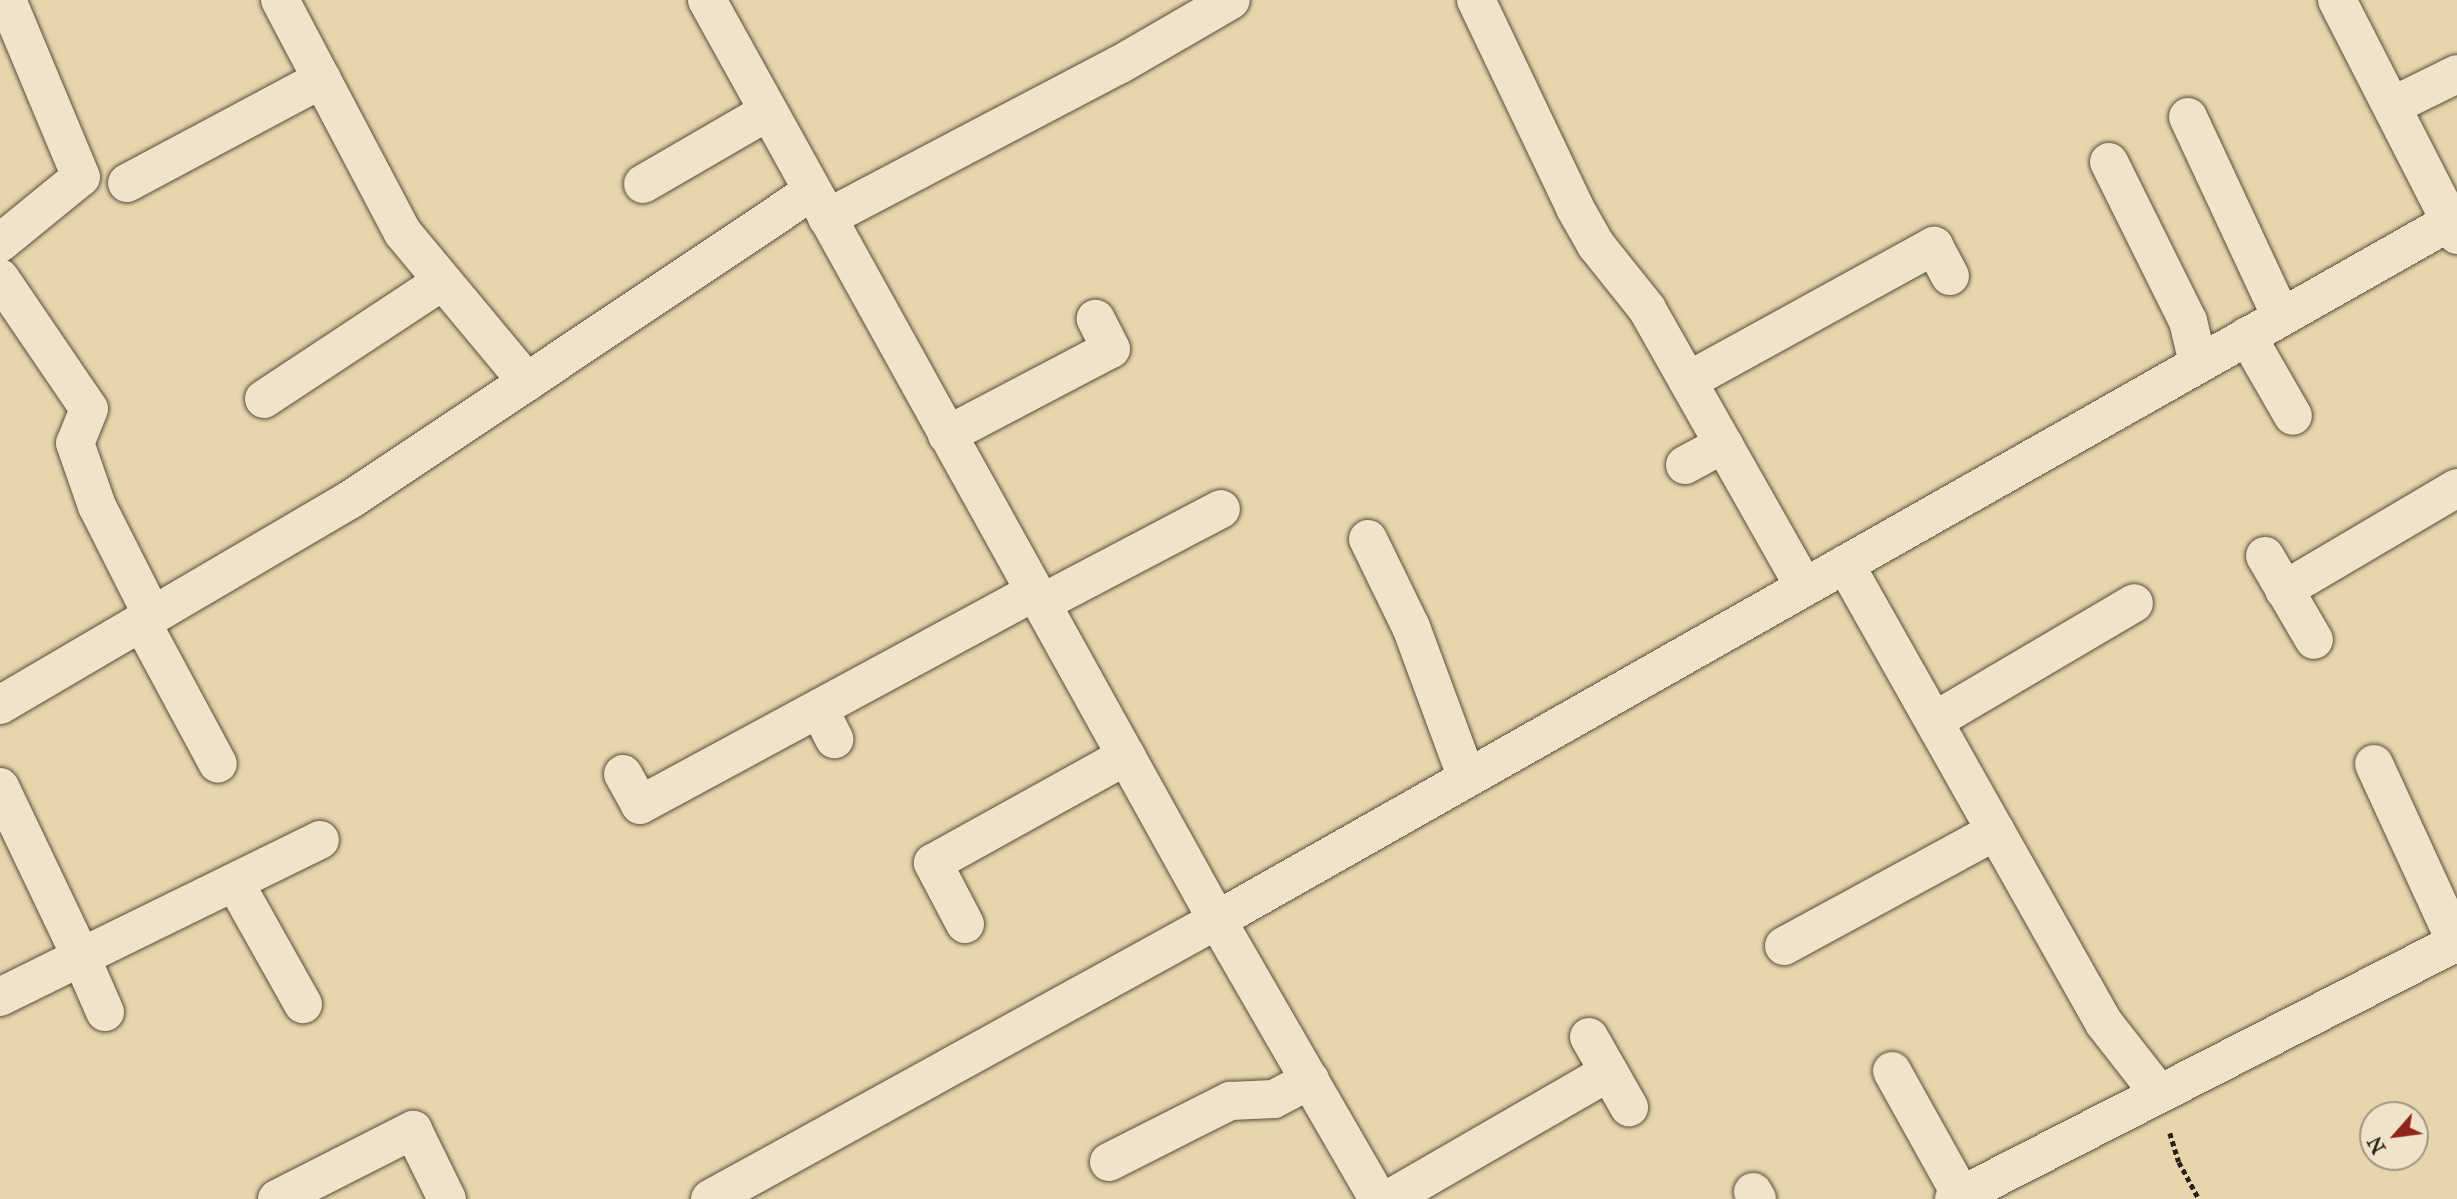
<!DOCTYPE html>
<style>
body{margin:0}
#map{position:relative;width:2457px;height:1199px;overflow:hidden;background:#e7d6ac;font-family:"IM FELL Great Primer",serif}
div>[style]{position:absolute}
.path>*{height:4.5px;margin-top:-2.25px;transform-origin:0;background:repeating-linear-gradient(90deg,#2a2119 0 5px,transparent 0 8.5px)}
.roads{filter:drop-shadow(0 0 2px #594e3e) drop-shadow(0 0 2px #594e3e)}
.street>*{height:38px;margin:-19px;padding:0 19px;transform-origin:19px;border-radius:19px;background:#efe4c9}
span{translate:-50% -50%;white-space:nowrap;text-align:center;line-height:1.15;-webkit-text-stroke:6px #efe4c9;paint-order:stroke}
.north{position:absolute;left:2359px;top:1101px;width:70px;height:70px;box-sizing:border-box;background:#efe4c9;border:2px solid #a09683;border-radius:50%;rotate:242deg;font-size:19px;font-weight:700;line-height:28px;text-align:center;color:#2a2119}
.north::after{content:'';display:block;margin:auto;width:24px;height:32px;background:#8f2418;clip-path:polygon(50% 0,100% 100%,50% 72%,0 100%)}
</style>
<div id="map">
<div class="path">
<div style="left:2170px;top:1133px;width:30px;rotate:73deg"></div>
<div style="left:2179px;top:1162px;width:42px;rotate:61.6deg"></div>
</div>
<div class="roads">
<div class="street">
<div style="left:280px;top:0;width:263px;rotate:62.2deg"></div>
<div style="left:403px;top:233px;width:194px;rotate:50.2deg"></div>
<div style="left:707px;top:0;width:1052px;rotate:61deg"></div>
<div style="left:1217px;top:920px;width:322px;rotate:60deg"></div>
<div style="left:1476px;top:0;width:230px;rotate:64.5deg"></div>
<div style="left:1575px;top:208px;width:43px;rotate:60.4deg"></div>
<div style="left:1596px;top:245px;width:82px;rotate:51.4deg"></div>
<div style="left:1647px;top:309px;width:318px;rotate:60.5deg"></div>
<div style="left:2337px;top:0;width:264px;rotate:62.9deg"></div>
<div style="left:2392px;top:106px;width:72px;rotate:-26.2deg"></div>
<div style="left:2188px;top:117px;width:220px;rotate:65deg"></div>
<div style="left:2109px;top:162px;width:178px;rotate:63.6deg"></div>
<div style="left:2188px;top:321px;width:43px;rotate:76.6deg"></div>
<div style="left:127px;top:183px;width:221px;rotate:-28.1deg"></div>
<div style="left:643px;top:184px;width:143px;rotate:-30.1deg"></div>
<div style="left:827px;top:218px;width:330px;rotate:-27.7deg"></div>
<div style="left:1119px;top:65px;width:129px;rotate:-30.1deg"></div>
<div style="left:0;top:243px;width:104px;rotate:-39.2deg"></div>
<div style="left:81px;top:177px;width:192px;rotate:-112.7deg"></div>
<div style="left:0;top:278px;width:158px;rotate:55.8deg"></div>
<div style="left:89px;top:409px;width:37px;rotate:112deg"></div>
<div style="left:75px;top:443px;width:67px;rotate:70.8deg"></div>
<div style="left:97px;top:506px;width:122px;rotate:63.2deg"></div>
<div style="left:2247px;top:336px;width:92px;rotate:60.1deg"></div>
<div style="left:1688px;top:381px;width:281px;rotate:-28.8deg"></div>
<div style="left:1934px;top:246px;width:34px;rotate:62deg"></div>
<div style="left:264px;top:399px;width:214px;rotate:-33.4deg"></div>
<div style="left:947px;top:435px;width:185px;rotate:-27.7deg"></div>
<div style="left:1111px;top:349px;width:34px;rotate:-117deg"></div>
<div style="left:1685px;top:465px;width:44px;rotate:-28.3deg"></div>
<div style="left:1368px;top:539px;width:98px;rotate:64deg"></div>
<div style="left:1411px;top:627px;width:161px;rotate:69.7deg"></div>
<div style="left:2265px;top:556px;width:97px;rotate:59.7deg"></div>
<div style="left:1845px;top:564px;width:527px;rotate:60.57deg"></div>
<div style="left:2104px;top:1023px;width:88px;rotate:52deg"></div>
<div style="left:2284px;top:590px;width:201px;rotate:-30.5deg"></div>
<div style="left:1042px;top:603px;width:202px;rotate:-27.7deg"></div>
<div style="left:141px;top:621px;width:162px;rotate:61.7deg"></div>
<div style="left:0;top:705px;width:406px;rotate:-30.4deg"></div>
<div style="left:350px;top:500px;width:554px;rotate:-33.75deg"></div>
<div style="left:819px;top:709px;width:34px;rotate:63deg"></div>
<div style="left:1934px;top:721px;width:232px;rotate:-30.5deg"></div>
<div style="left:2374px;top:764px;width:196px;rotate:65.3deg"></div>
<div style="left:623px;top:774px;width:35px;rotate:61deg"></div>
<div style="left:640px;top:805px;width:449px;rotate:-28.4deg"></div>
<div style="left:0;top:787px;width:188px;rotate:64.5deg"></div>
<div style="left:81px;top:957px;width:266px;rotate:-26.1deg"></div>
<div style="left:235px;top:883px;width:139px;rotate:60.7deg"></div>
<div style="left:965px;top:924px;width:69px;rotate:-117.7deg"></div>
<div style="left:933px;top:863px;width:221px;rotate:-29deg"></div>
<div style="left:1784px;top:946px;width:241px;rotate:-28.5deg"></div>
<div style="left:0;top:997px;width:90px;rotate:-26.3deg"></div>
<div style="left:81px;top:957px;width:60px;rotate:66.4deg"></div>
<div style="left:1589px;top:1037px;width:81px;rotate:60.3deg"></div>
<div style="left:1892px;top:1071px;width:142px;rotate:60.9deg"></div>
<div style="left:1109px;top:1162px;width:136px;rotate:-26.8deg"></div>
<div style="left:1230px;top:1101px;width:44px;rotate:-2.6deg"></div>
<div style="left:1274px;top:1099px;width:41px;rotate:-27.8deg"></div>
<div style="left:1753px;top:1192px;width:8px;rotate:60deg"></div>
<div style="left:277px;top:1199px;width:153px;rotate:-26.9deg"></div>
<div style="left:413px;top:1130px;width:77px;rotate:63.8deg"></div>
<div style="left:710px;top:1199px;width:579px;rotate:-28.82deg"></div>
<div style="left:1217px;top:920px;width:1425px;rotate:-29.52deg"></div>
<div style="left:1389px;top:1199px;width:254px;rotate:-30deg"></div>
<div style="left:1954px;top:1199px;width:565px;rotate:-27.06deg"></div>
</div>
</div>
<div class="north">N</div>
</div>
